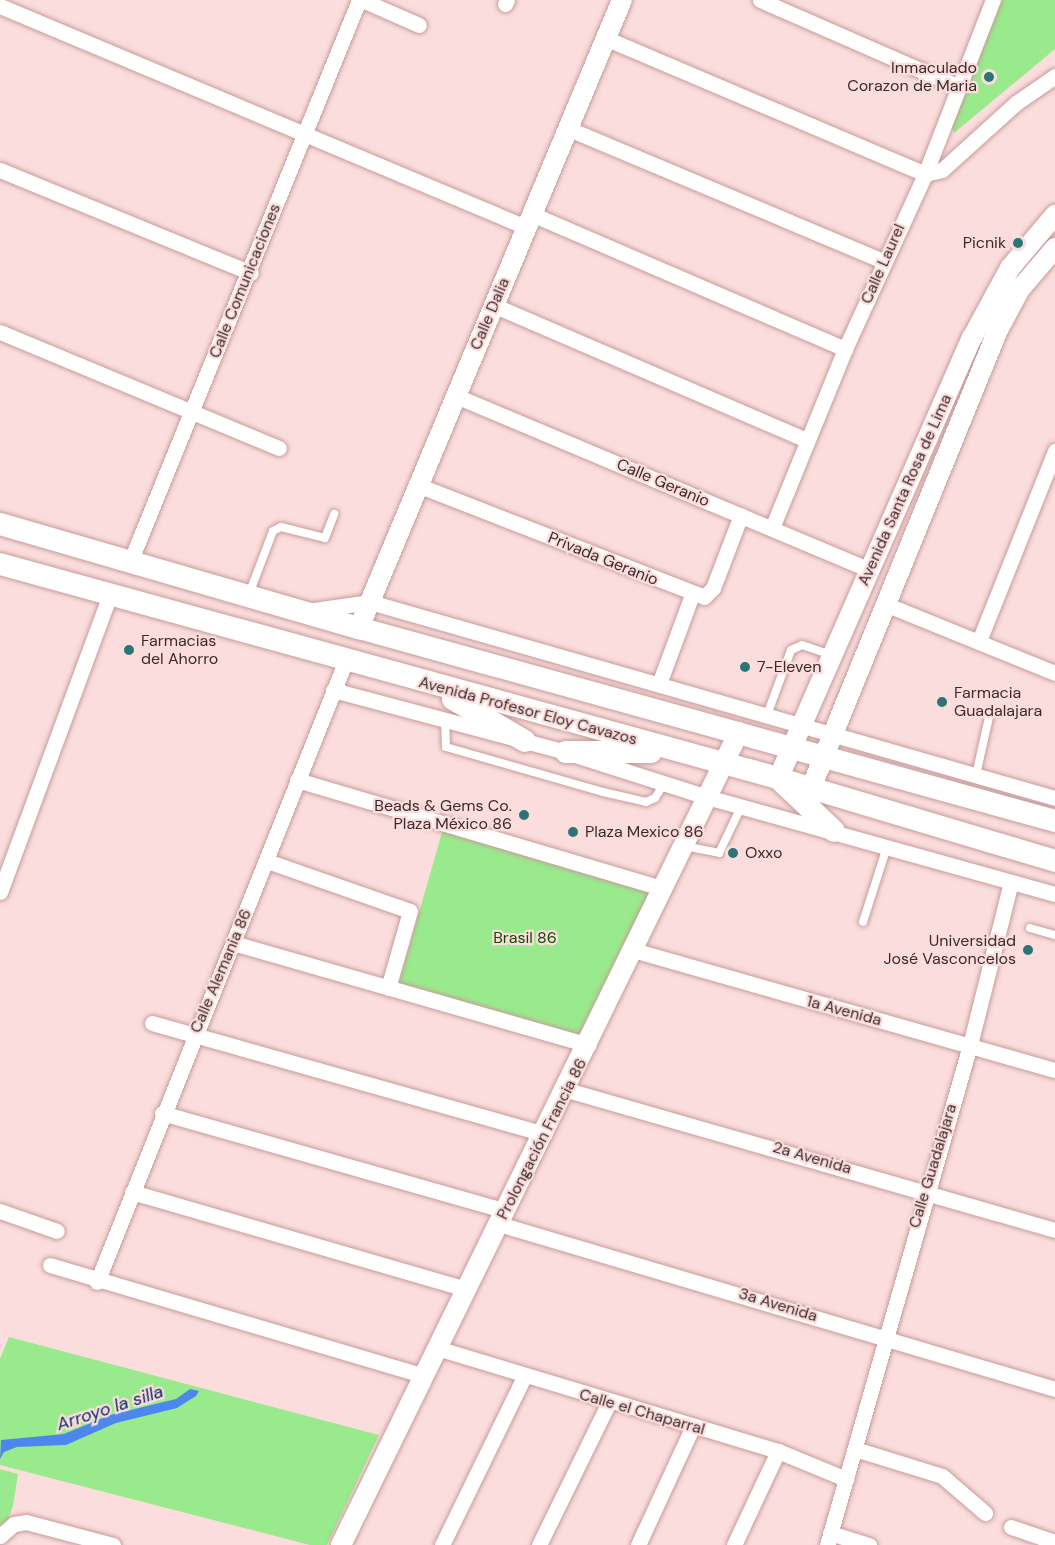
<!DOCTYPE html>
<meta charset="utf-8">
<style>
body{margin:0}
#map{position:relative;width:1055px;height:1545px;overflow:hidden;background:#fadddc;font-family:"DM Sans",sans-serif}
div>[style]{position:absolute}
.green>*{inset:0;background:#99ea8c}
.water>*{inset:0;background:#4d87ee}
.roads{filter:drop-shadow(0 0 2px #c89b9a) drop-shadow(0 0 2px #c89b9a)}
.service>*{height:8px;margin:-4px;padding:0 4px;transform-origin:4px;border-radius:4px;background:#fff}
.minor>*{height:15px;margin:-7.5px;padding:0 7.5px;transform-origin:7.5px;border-radius:7.5px;background:#fff}
.tertiary>*{height:20px;margin:-10px;padding:0 10px;transform-origin:10px;border-radius:10px;background:#fff}
.secondary>*{height:22px;margin:-11px;padding:0 11px;transform-origin:11px;border-radius:11px;background:#fff}
.dots>*{width:16px;height:16px;translate:-50% -50%;box-sizing:border-box;border:3px solid #fadddc;border-radius:50%}
span{translate:-50% -50%;white-space:nowrap;text-align:center;line-height:1.15;-webkit-text-stroke:4.5px #fadddc;paint-order:stroke}
.poi-label{font-size:16px;color:#3c2a2a}
.right{translate:-100% -50%;text-align:right}
.left{translate:0 -50%;text-align:left}
.street-label{font-size:16px;color:#3c2a2a}
.park-label{font-size:16px;color:#0e4c02}
.water-label{font-size:18px;color:#082b6a;font-style:italic}
</style>
<div id="map">
<div class="green">
<div style="clip-path:polygon(1001px 0,1055px 0,1055px 49px,954px 133px,952px 127px)"></div>
<div style="clip-path:polygon(443px 829px,654px 890px,583px 1041px,398px 986px)"></div>
<div style="clip-path:polygon(9px 1337px,379px 1435px,327px 1545px,310px 1545px,0 1465px,0 1359px)"></div>
<div style="clip-path:polygon(0 1469px,18px 1474px,13px 1506px,0 1542px)"></div>
</div>
<div class="water">
<div style="clip-path:polygon(190px 1389px,199px 1391px,196px 1396px,177px 1408px,116px 1423px,66px 1445px,17px 1447px,4px 1452px,0 1459px,1px 1440px,64px 1434px,110px 1415px,176px 1399px)"></div>
</div>
<div class="roads">
<div class="service">
<div style="left:249px;top:594px;width:67px;rotate:-69.1deg"></div>
<div style="left:273px;top:531px;width:9px;rotate:-27deg"></div>
<div style="left:281px;top:527px;width:45px;rotate:14deg"></div>
<div style="left:325px;top:538px;width:26px;rotate:-69deg"></div>
<div style="left:767px;top:715px;width:69px;rotate:-69.7deg"></div>
<div style="left:791px;top:650px;width:12px;rotate:-24deg"></div>
<div style="left:802px;top:645px;width:31px;rotate:19deg"></div>
<div style="left:445px;top:719px;width:28px;rotate:88deg"></div>
<div style="left:446px;top:747px;width:163px;rotate:16deg"></div>
<div style="left:603px;top:792px;width:44px;rotate:13.1deg"></div>
<div style="left:646px;top:802px;width:10px;rotate:-24deg"></div>
<div style="left:655px;top:798px;width:19px;rotate:-58deg"></div>
<div style="left:976px;top:775px;width:64px;rotate:-77.3deg"></div>
<div style="left:684px;top:846px;width:36px;rotate:11deg"></div>
<div style="left:719px;top:853px;width:53px;rotate:-64.4deg"></div>
<div style="left:863px;top:922px;width:79px;rotate:-72.3deg"></div>
<div style="left:1030px;top:928px;width:26px;rotate:16deg"></div>
</div>
<div class="minor">
<div style="left:362px;top:0;width:62px;rotate:23.7deg"></div>
<div style="left:760px;top:0;width:215px;rotate:23.6deg"></div>
<div style="left:505px;top:4px;width:4px;rotate:-63deg"></div>
<div style="left:0;top:6px;width:573px;rotate:22.8deg"></div>
<div style="left:605px;top:38px;width:348px;rotate:23deg"></div>
<div style="left:925px;top:174px;width:17px;rotate:-13deg"></div>
<div style="left:942px;top:170px;width:100px;rotate:-42.2deg"></div>
<div style="left:1016px;top:103px;width:47px;rotate:-34.7deg"></div>
<div style="left:569px;top:129px;width:341px;rotate:22.8deg"></div>
<div style="left:0;top:170px;width:271px;rotate:22.3deg"></div>
<div style="left:534px;top:215px;width:339px;rotate:23.3deg"></div>
<div style="left:493px;top:305px;width:341px;rotate:23.3deg"></div>
<div style="left:0;top:332px;width:302px;rotate:22.6deg"></div>
<div style="left:456px;top:396px;width:449px;rotate:22.8deg"></div>
<div style="left:420px;top:486px;width:305px;rotate:21.3deg"></div>
<div style="left:704px;top:597px;width:13px;rotate:-45deg"></div>
<div style="left:713px;top:588px;width:78px;rotate:-69deg"></div>
<div style="left:772px;top:528px;width:193px;rotate:-67.8deg"></div>
<div style="left:845px;top:349px;width:192px;rotate:-65.4deg"></div>
<div style="left:925px;top:174px;width:187px;rotate:-68.7deg"></div>
<div style="left:130px;top:562px;width:607px;rotate:-67.83deg"></div>
<div style="left:885px;top:604px;width:183px;rotate:22.1deg"></div>
<div style="left:307px;top:611px;width:64px;rotate:-8.1deg"></div>
<div style="left:370px;top:602px;width:712px;rotate:15.97deg"></div>
<div style="left:979px;top:641px;width:205px;rotate:-68.2deg"></div>
<div style="left:659px;top:684px;width:95px;rotate:-69.7deg"></div>
<div style="left:333px;top:690px;width:241px;rotate:14.9deg"></div>
<div style="left:566px;top:752px;width:148px;rotate:17.7deg"></div>
<div style="left:707px;top:797px;width:361px;rotate:15.6deg"></div>
<div style="left:297px;top:780px;width:381px;rotate:16.5deg"></div>
<div style="left:267px;top:861px;width:151px;rotate:19.3deg"></div>
<div style="left:410px;top:911px;width:80px;rotate:105.9deg"></div>
<div style="left:0;top:892px;width:318px;rotate:-69.7deg"></div>
<div style="left:233px;top:943px;width:370px;rotate:16deg"></div>
<div style="left:633px;top:950px;width:439px;rotate:15.9deg"></div>
<div style="left:152px;top:1023px;width:408px;rotate:15.8deg"></div>
<div style="left:567px;top:1090px;width:508px;rotate:16.01deg"></div>
<div style="left:162px;top:1113px;width:358px;rotate:15.9deg"></div>
<div style="left:132px;top:1192px;width:347px;rotate:16.2deg"></div>
<div style="left:0;top:1211px;width:60px;rotate:19.3deg"></div>
<div style="left:499px;top:1224px;width:580px;rotate:16.53deg"></div>
<div style="left:50px;top:1265px;width:390px;rotate:16.5deg"></div>
<div style="left:97px;top:1282px;width:670px;rotate:-68.18deg"></div>
<div style="left:437px;top:1348px;width:356px;rotate:16.8deg"></div>
<div style="left:778px;top:1451px;width:74px;rotate:22.4deg"></div>
<div style="left:855px;top:1449px;width:91px;rotate:17.2deg"></div>
<div style="left:942px;top:1476px;width:57px;rotate:40.7deg"></div>
<div style="left:1011px;top:1527px;width:46px;rotate:18.8deg"></div>
<div style="left:830px;top:1533px;width:41px;rotate:17.1deg"></div>
<div style="left:0;top:1536px;width:18px;rotate:-41deg"></div>
<div style="left:14px;top:1524px;width:12px;rotate:-9deg"></div>
<div style="left:26px;top:1522px;width:90px;rotate:14.8deg"></div>
<div style="left:442px;top:1545px;width:187px;rotate:-64deg"></div>
<div style="left:539px;top:1545px;width:159px;rotate:-63.9deg"></div>
<div style="left:638px;top:1545px;width:131px;rotate:-65.2deg"></div>
<div style="left:734px;top:1545px;width:104px;rotate:-64.9deg"></div>
<div style="left:827px;top:1545px;width:520px;rotate:-74.04deg"></div>
<div style="left:970px;top:1045px;width:168px;rotate:-75.9deg"></div>
</div>
<div class="tertiary">
<div style="left:359px;top:628px;width:681px;rotate:-67.28deg"></div>
<div style="left:778px;top:779px;width:482px;rotate:-66.3deg"></div>
<div style="left:972px;top:338px;width:80px;rotate:-61.5deg"></div>
<div style="left:1010px;top:268px;width:70px;rotate:-49.7deg"></div>
<div style="left:811px;top:788px;width:495px;rotate:-67.8deg"></div>
<div style="left:998px;top:330px;width:47px;rotate:-61.8deg"></div>
<div style="left:1020px;top:289px;width:54px;rotate:-49.5deg"></div>
<div style="left:341px;top:1545px;width:905px;rotate:-63.92deg"></div>
</div>
<div class="secondary">
<div style="left:0;top:524px;width:374px;rotate:16.2deg"></div>
<div style="left:359px;top:628px;width:722px;rotate:15.5deg"></div>
<div style="left:0;top:564px;width:795px;rotate:15.38deg"></div>
<div style="left:767px;top:775px;width:301px;rotate:16.6deg"></div>
<div style="left:453px;top:699px;width:83px;rotate:30.3deg"></div>
<div style="left:566px;top:752px;width:85px"></div>
<div style="left:782px;top:782px;width:71px;rotate:43.3deg"></div>
</div>
</div>
<div class="dots">
<div style="left:989px;top:77px;background:#2b7579"></div>
<div style="left:1018px;top:243px;background:#2b7579"></div>
<div style="left:129px;top:650px;background:#2b7579"></div>
<div style="left:745px;top:667px;background:#2b7579"></div>
<div style="left:942px;top:702px;background:#2b7579"></div>
<div style="left:524px;top:815px;background:#2b7579"></div>
<div style="left:573px;top:832px;background:#2b7579"></div>
<div style="left:733px;top:853px;background:#2b7579"></div>
<div style="left:1028px;top:950px;background:#2b7579"></div>
</div>
<div class="poi-label">
<span class="right" style="left:977px;top:77px">Inmaculado<br>Corazon de Maria</span>
<span class="right" style="left:1006px;top:243px">Picnik</span>
<span class="left" style="left:141px;top:650px">Farmacias<br>del Ahorro</span>
<span class="left" style="left:757px;top:667px">7-Eleven</span>
<span class="left" style="left:954px;top:702px">Farmacia<br>Guadalajara</span>
<span class="right" style="left:512px;top:815px">Beads &amp; Gems Co.<br>Plaza México 86</span>
<span class="left" style="left:585px;top:832px">Plaza Mexico 86</span>
<span class="left" style="left:745px;top:853px">Oxxo</span>
<span class="right" style="left:1016px;top:950px">Universidad<br>José Vasconcelos</span>
</div>
<div class="street-label">
<span style="left:883px;top:264px;rotate:-66deg">Calle Laurel</span>
<span style="left:245px;top:281px;rotate:-68deg">Calle Comunicaciones</span>
<span style="left:490px;top:314px;rotate:-67deg">Calle Dalia</span>
<span style="left:663px;top:483px;rotate:23deg">Calle Geranio</span>
<span style="left:905px;top:490px;rotate:-66deg">Avenida Santa Rosa de Lima</span>
<span style="left:603px;top:559px;rotate:22deg">Privada Geranio</span>
<span style="left:528px;top:711px;rotate:15deg">Avenida Profesor Eloy Cavazos</span>
<span style="left:221px;top:971px;rotate:-67deg">Calle Alemania 86</span>
<span style="left:844px;top:1011px;rotate:15deg">1a Avenida</span>
<span style="left:542px;top:1139px;rotate:-63deg">Prolongación Francia 86</span>
<span style="left:812px;top:1158px;rotate:16deg">2a Avenida</span>
<span style="left:933px;top:1166px;rotate:-73deg">Calle Guadalajara</span>
<span style="left:778px;top:1305px;rotate:17deg">3a Avenida</span>
<span style="left:642px;top:1412px;rotate:16deg">Calle el Chaparral</span>
</div>
<div class="park-label">
<span style="left:525px;top:938px">Brasil 86</span>
</div>
<div class="water-label">
<span style="left:110px;top:1408px;rotate:-18deg">Arroyo la silla</span>
</div>
</div>
